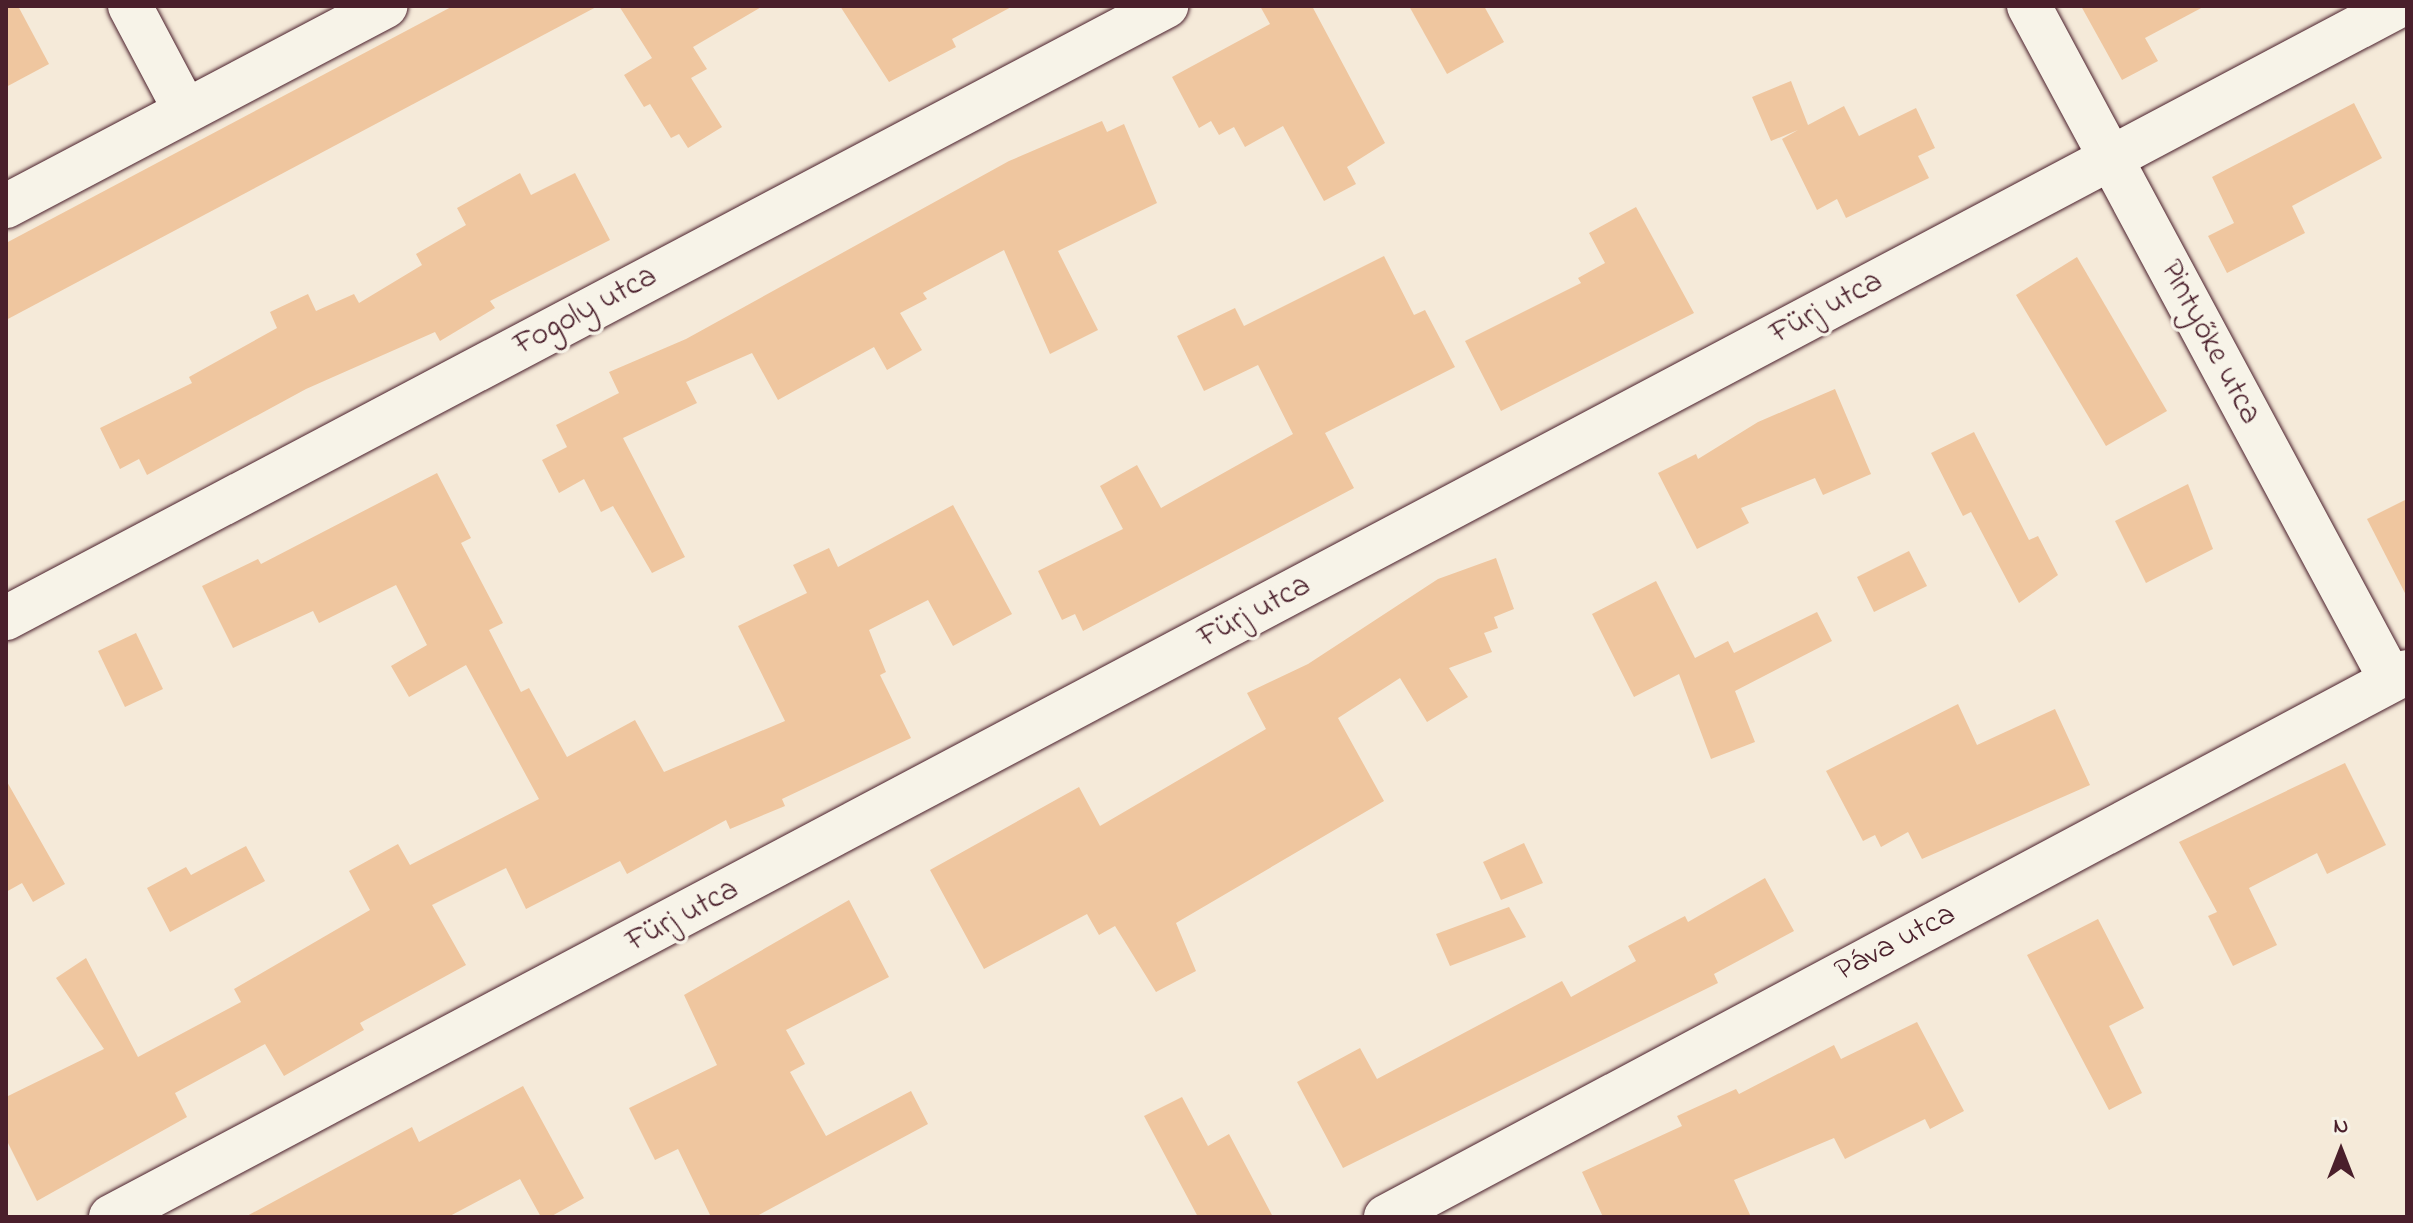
<!DOCTYPE html>
<meta charset="utf-8">
<style>
body{margin:0}
#map{position:relative;width:2413px;height:1223px;overflow:hidden;background:#f5ead9;font-family:"Indie Flower",sans-serif}
div>[style]{position:absolute}
.building>*{inset:0;background:#efc69f}
.roads{filter:drop-shadow(0 0 2px #4a1f2b) drop-shadow(0 0 2px #4a1f2b)}
.minor>*{height:44px;margin:-22px;padding:0 22px;transform-origin:22px;border-radius:22px;background:#f7f3e8}
span{translate:-50% -50%;white-space:nowrap;text-align:center;line-height:1.15;-webkit-text-stroke:7px #f7f3e8;paint-order:stroke}
.street-label{font-size:32px;color:#4a1f2b}
.frame{position:absolute;inset:0;border:8px solid #4a1f2b;pointer-events:none}
.north{position:absolute;left:2301px;top:1111px;width:80px;height:80px;-webkit-text-stroke:6px #f7f3e8;paint-order:stroke;rotate:0deg;font-size:22px;font-weight:700;line-height:32px;text-align:center;color:#4a1f2b}
.north::after{content:'';display:block;margin:auto;width:28px;height:36px;background:#4a1f2b;clip-path:polygon(50% 0,100% 100%,50% 72%,0 100%)}
</style>
<div id="map">
<div class="building">
<div style="clip-path:polygon(6px 6px,18px 6px,49px 64px,6px 87px)"></div>
<div style="clip-path:polygon(453px 6px,598px 6px,6px 320px,6px 243px)"></div>
<div style="clip-path:polygon(619px 6px,763px 6px,693px 47px,707px 69px,691px 78px,722px 127px,688px 148px,679px 134px,671px 138px,650px 104px,644px 107px,624px 75px,652px 58px)"></div>
<div style="clip-path:polygon(840px 6px,1013px 6px,952px 39px,956px 47px,889px 82px)"></div>
<div style="clip-path:polygon(1260px 6px,1312px 6px,1385px 143px,1347px 167px,1356px 184px,1324px 201px,1283px 126px,1245px 147px,1234px 127px,1219px 135px,1211px 121px,1199px 128px,1172px 77px,1270px 24px)"></div>
<div style="clip-path:polygon(1409px 6px,1484px 6px,1504px 42px,1447px 74px)"></div>
<div style="clip-path:polygon(2081px 6px,2205px 6px,2145px 38px,2158px 61px,2122px 80px)"></div>
<div style="clip-path:polygon(1791px 81px,1808px 125px,1844px 106px,1859px 136px,1916px 108px,1935px 148px,1918px 156px,1929px 178px,1846px 218px,1837px 199px,1817px 210px,1782px 139px,1798px 130px,1771px 141px,1752px 97px)"></div>
<div style="clip-path:polygon(2354px 103px,2382px 158px,2292px 206px,2305px 233px,2227px 273px,2208px 236px,2234px 223px,2212px 177px)"></div>
<div style="clip-path:polygon(1102px 121px,1107px 132px,1124px 124px,1157px 203px,1058px 251px,1098px 330px,1050px 354px,1004px 250px,923px 293px,927px 299px,900px 313px,922px 350px,887px 370px,874px 347px,778px 400px,752px 353px,686px 382px,697px 403px,623px 438px,685px 557px,652px 573px,613px 506px,601px 512px,584px 479px,559px 493px,542px 460px,567px 447px,556px 425px,619px 393px,609px 372px,686px 339px,1009px 161px)"></div>
<div style="clip-path:polygon(520px 173px,531px 195px,575px 173px,610px 240px,490px 301px,495px 308px,440px 341px,435px 332px,306px 389px,147px 475px,139px 459px,120px 469px,100px 428px,192px 383px,189px 377px,277px 328px,270px 312px,308px 294px,316px 311px,354px 294px,359px 303px,422px 265px,416px 254px,466px 225px,457px 208px)"></div>
<div style="clip-path:polygon(1636px 207px,1694px 313px,1501px 411px,1465px 341px,1581px 283px,1578px 278px,1605px 263px,1589px 233px)"></div>
<div style="clip-path:polygon(1384px 256px,1414px 315px,1425px 310px,1455px 367px,1325px 433px,1354px 488px,1083px 631px,1075px 614px,1062px 620px,1038px 571px,1123px 529px,1100px 486px,1137px 465px,1161px 508px,1293px 434px,1258px 365px,1204px 391px,1177px 336px,1235px 308px,1244px 326px)"></div>
<div style="clip-path:polygon(2077px 257px,2167px 411px,2106px 446px,2016px 295px)"></div>
<div style="clip-path:polygon(1835px 389px,1871px 474px,1823px 495px,1815px 478px,1741px 508px,1749px 523px,1697px 549px,1658px 473px,1696px 454px,1698px 459px,1758px 422px)"></div>
<div style="clip-path:polygon(1974px 432px,2029px 540px,2038px 536px,2058px 575px,2019px 603px,1971px 512px,1963px 516px,1931px 453px)"></div>
<div style="clip-path:polygon(437px 473px,471px 538px,461px 543px,503px 623px,489px 630px,521px 692px,529px 688px,567px 757px,635px 720px,664px 772px,785px 721px,738px 626px,807px 593px,793px 565px,829px 548px,838px 567px,953px 505px,1012px 614px,953px 646px,928px 600px,869px 630px,886px 672px,880px 675px,911px 738px,782px 799px,785px 806px,730px 829px,726px 820px,627px 874px,620px 861px,526px 909px,506px 868px,432px 905px,466px 965px,360px 1023px,364px 1030px,284px 1076px,265px 1044px,175px 1093px,187px 1117px,37px 1201px,6px 1139px,6px 1097px,104px 1049px,56px 978px,86px 958px,138px 1057px,241px 1002px,234px 989px,370px 910px,349px 871px,398px 844px,410px 865px,539px 799px,466px 665px,409px 697px,391px 666px,427px 645px,396px 585px,319px 623px,313px 611px,233px 648px,202px 586px,258px 559px,261px 564px)"></div>
<div style="clip-path:polygon(2188px 484px,2213px 549px,2146px 583px,2115px 521px)"></div>
<div style="clip-path:polygon(2407px 499px,2407px 597px,2367px 519px)"></div>
<div style="clip-path:polygon(1909px 551px,1927px 586px,1874px 612px,1857px 577px)"></div>
<div style="clip-path:polygon(1496px 558px,1514px 609px,1494px 617px,1498px 628px,1484px 633px,1492px 652px,1449px 668px,1468px 697px,1427px 722px,1400px 678px,1338px 718px,1384px 801px,1176px 923px,1196px 971px,1156px 992px,1115px 926px,1099px 935px,1087px 914px,984px 969px,930px 870px,1079px 787px,1100px 826px,1266px 729px,1247px 693px,1308px 664px,1438px 579px)"></div>
<div style="clip-path:polygon(1656px 581px,1695px 658px,1728px 641px,1734px 653px,1817px 612px,1832px 641px,1735px 691px,1755px 742px,1711px 759px,1679px 674px,1634px 697px,1592px 614px)"></div>
<div style="clip-path:polygon(136px 633px,163px 689px,125px 707px,98px 651px)"></div>
<div style="clip-path:polygon(1958px 704px,1977px 745px,2055px 709px,2090px 785px,1922px 859px,1908px 832px,1881px 847px,1875px 835px,1863px 841px,1826px 771px)"></div>
<div style="clip-path:polygon(2345px 763px,2386px 845px,2327px 874px,2317px 853px,2249px 888px,2277px 945px,2233px 966px,2208px 916px,2217px 912px,2179px 842px)"></div>
<div style="clip-path:polygon(6px 780px,65px 884px,33px 902px,22px 883px,6px 892px)"></div>
<div style="clip-path:polygon(1524px 843px,1543px 883px,1501px 900px,1483px 862px)"></div>
<div style="clip-path:polygon(246px 846px,265px 881px,170px 932px,147px 888px,186px 867px,191px 875px)"></div>
<div style="clip-path:polygon(1765px 878px,1794px 931px,1714px 974px,1718px 983px,1343px 1168px,1297px 1082px,1360px 1048px,1377px 1079px,1562px 981px,1571px 997px,1636px 961px,1628px 946px,1685px 916px,1688px 922px)"></div>
<div style="clip-path:polygon(849px 900px,889px 977px,786px 1030px,805px 1064px,790px 1072px,826px 1136px,911px 1091px,928px 1124px,755px 1217px,711px 1217px,678px 1149px,655px 1160px,629px 1108px,717px 1065px,684px 995px)"></div>
<div style="clip-path:polygon(1509px 907px,1526px 937px,1450px 966px,1436px 934px)"></div>
<div style="clip-path:polygon(2098px 919px,2144px 1008px,2109px 1026px,2142px 1093px,2109px 1110px,2027px 955px)"></div>
<div style="clip-path:polygon(1917px 1022px,1964px 1111px,1930px 1129px,1925px 1119px,1845px 1159px,1834px 1138px,1734px 1180px,1751px 1217px,1603px 1217px,1582px 1172px,1682px 1126px,1677px 1116px,1736px 1089px,1739px 1094px,1834px 1045px,1841px 1059px)"></div>
<div style="clip-path:polygon(523px 1086px,584px 1198px,550px 1217px,541px 1217px,520px 1179px,448px 1217px,245px 1217px,412px 1127px,419px 1142px)"></div>
<div style="clip-path:polygon(1182px 1097px,1208px 1146px,1229px 1134px,1273px 1217px,1198px 1217px,1144px 1116px)"></div>
</div>
<div class="roads">
<div class="minor">
<div style="left:130px;top:6px;width:118px;rotate:62.1deg"></div>
<div style="left:2029px;top:6px;width:765px;rotate:61.76deg"></div>
<div style="left:6px;top:206px;width:429px;rotate:-27.8deg"></div>
<div style="left:6px;top:618px;width:1312px;rotate:-27.82deg"></div>
<div style="left:111px;top:1217px;width:2588px;rotate:-27.9deg"></div>
<div style="left:1386px;top:1217px;width:1157px;rotate:-28.09deg"></div>
</div>
</div>
<div class="street-label">
<span style="left:1827px;top:309px;rotate:-28deg">Fürj utca</span>
<span style="left:586px;top:312px;rotate:-28deg">Fogoly utca</span>
<span style="left:2209px;top:343px;rotate:62deg">Pintyőke utca</span>
<span style="left:1255px;top:613px;rotate:-28deg">Fürj utca</span>
<span style="left:683px;top:917px;rotate:-28deg">Fürj utca</span>
<span style="left:1896px;top:944px;rotate:-28deg">Páva utca</span>
</div>
<div class="frame"></div>
<div class="north">N</div>
</div>
